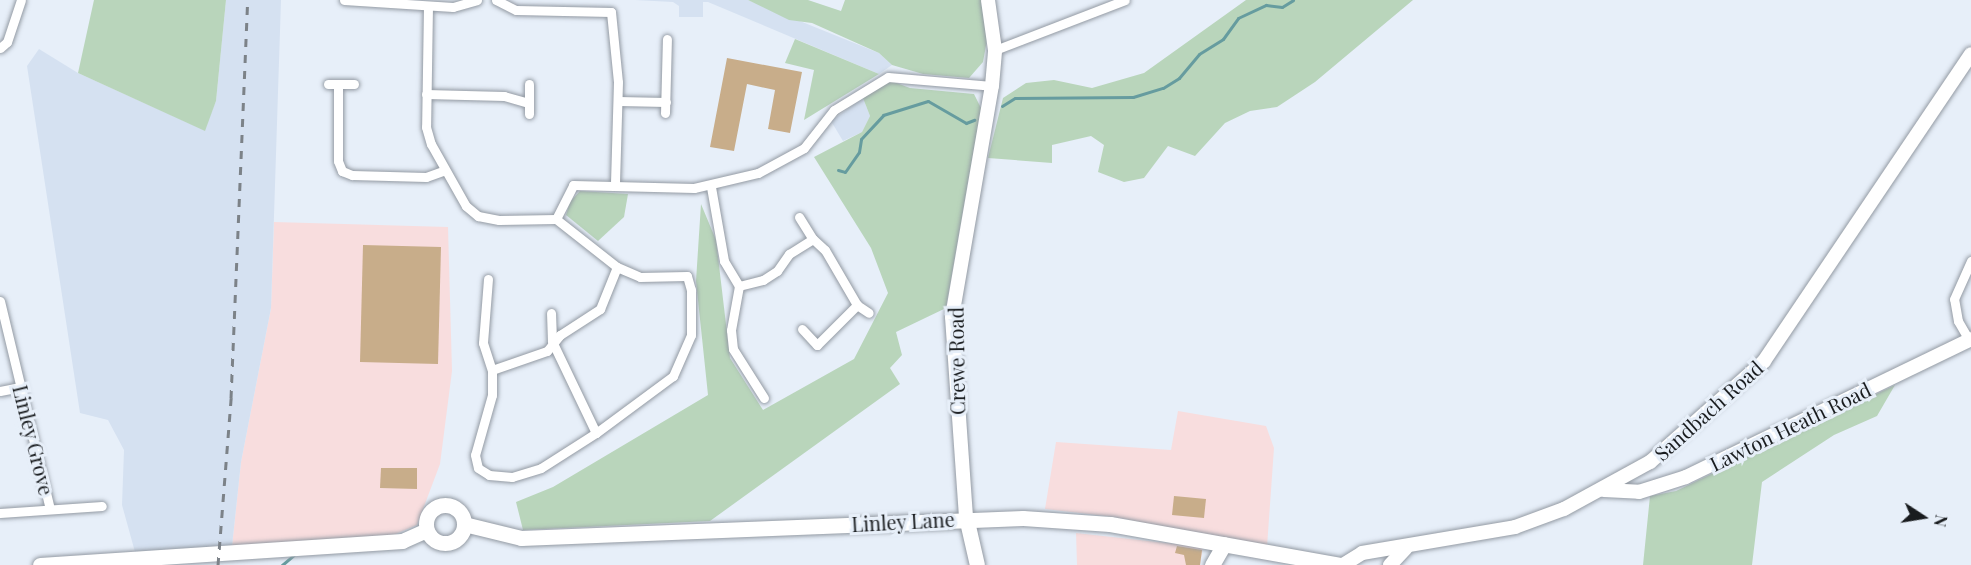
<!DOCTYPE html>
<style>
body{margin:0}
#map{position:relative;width:1971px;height:565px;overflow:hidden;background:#e7eff9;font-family:"Playfair Display",serif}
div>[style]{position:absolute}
.commercial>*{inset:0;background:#f8ddde}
.built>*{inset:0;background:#d5e1f1}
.green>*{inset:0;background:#b9d5bb}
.stream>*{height:3px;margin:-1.5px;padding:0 1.5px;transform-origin:1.5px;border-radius:1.5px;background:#669c9f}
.building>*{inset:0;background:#c8ad8a}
.roads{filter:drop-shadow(0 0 2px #939aa3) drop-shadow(0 0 2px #939aa3)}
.street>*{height:9px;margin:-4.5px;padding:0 4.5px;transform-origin:4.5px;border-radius:4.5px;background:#fff}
.secondary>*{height:14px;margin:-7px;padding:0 7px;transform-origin:7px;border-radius:7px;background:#fff}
.primary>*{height:15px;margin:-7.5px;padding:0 7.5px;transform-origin:7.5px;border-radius:7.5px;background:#fff}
.primary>.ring{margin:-7.5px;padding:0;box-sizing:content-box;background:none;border:15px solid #fff;border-radius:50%}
.rail>*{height:3px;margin-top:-1.5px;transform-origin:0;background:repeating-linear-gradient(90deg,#7c8288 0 8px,transparent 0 16px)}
span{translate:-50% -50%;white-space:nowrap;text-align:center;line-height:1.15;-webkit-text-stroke:6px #e7eff9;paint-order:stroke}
.street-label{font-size:20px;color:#191c1f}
.north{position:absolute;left:1893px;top:487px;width:60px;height:60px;-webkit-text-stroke:4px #e7eff9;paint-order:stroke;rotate:102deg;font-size:16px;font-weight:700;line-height:24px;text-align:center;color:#191c1f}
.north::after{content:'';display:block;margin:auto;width:21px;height:27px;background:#191c1f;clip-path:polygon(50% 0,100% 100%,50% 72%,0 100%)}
</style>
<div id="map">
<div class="commercial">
<div style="clip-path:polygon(274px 222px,448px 227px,452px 371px,440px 464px,417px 525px,386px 538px,232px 546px,241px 462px,271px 308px)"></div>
<div style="clip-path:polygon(1178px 411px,1266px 426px,1274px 448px,1267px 547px,1114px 517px,1045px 509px,1056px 442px,1171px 450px)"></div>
<div style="clip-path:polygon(1076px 533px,1203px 547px,1200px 565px,1077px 565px)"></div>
</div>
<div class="built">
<div style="clip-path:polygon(226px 0,281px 0,271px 308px,241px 462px,232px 546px,135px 552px,122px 505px,124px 450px,108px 420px,80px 413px,27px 66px,39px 49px,78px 73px,204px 130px,216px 101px)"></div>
<div style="clip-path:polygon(635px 0,748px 0,879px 53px,892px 65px,879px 74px,708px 2px,703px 2px,703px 17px,679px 17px,679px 6px,673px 2px)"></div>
<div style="clip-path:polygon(863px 98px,870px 116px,862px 132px,843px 141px,831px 121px)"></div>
</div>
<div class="green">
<div style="clip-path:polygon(94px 0,226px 0,216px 101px,205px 131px,78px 73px)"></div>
<div style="clip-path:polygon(748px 0,808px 0,841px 11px,845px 0,981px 0,987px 40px,983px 62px,969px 78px,923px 74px,892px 65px,879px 53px,812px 23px,789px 20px)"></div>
<div style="clip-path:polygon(1246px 0,1413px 0,1315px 82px,1277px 107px,1250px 111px,1225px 123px,1195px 156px,1168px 146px,1144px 178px,1124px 182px,1098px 172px,1104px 145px,1091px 136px,1052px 145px,1052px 163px,988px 158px,1003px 98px,1026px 83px,1054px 80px,1092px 88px,1144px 73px)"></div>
<div style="clip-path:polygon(795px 39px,879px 74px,804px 120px,814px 70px,785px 63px)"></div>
<div style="clip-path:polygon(886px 79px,910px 88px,974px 94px,981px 108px,946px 308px,896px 332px,902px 355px,890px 368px,900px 384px,710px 521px,523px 530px,516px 502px,553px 487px,708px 395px,696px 281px,701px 204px,716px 240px,730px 358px,763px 410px,854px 359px,888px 293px,871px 248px,814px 157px,862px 132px,870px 116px,863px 98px)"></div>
<div style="clip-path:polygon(580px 191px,628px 194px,624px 217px,598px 241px,566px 215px,570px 202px)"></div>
<div style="clip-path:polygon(1895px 385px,1877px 416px,1834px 435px,1762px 482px,1752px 565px,1643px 565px,1650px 496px,1676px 491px)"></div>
</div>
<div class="stream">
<div style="left:1002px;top:106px;width:15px;rotate:-32deg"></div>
<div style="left:1015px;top:98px;width:118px;rotate:-0.5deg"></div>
<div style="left:1133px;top:97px;width:31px;rotate:-17deg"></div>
<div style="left:1163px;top:88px;width:19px;rotate:-32deg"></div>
<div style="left:1179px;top:78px;width:31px;rotate:-50deg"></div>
<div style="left:1199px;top:54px;width:28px;rotate:-32deg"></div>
<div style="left:1223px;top:39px;width:26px;rotate:-54deg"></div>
<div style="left:1238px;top:18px;width:31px;rotate:-25deg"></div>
<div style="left:1266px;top:5px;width:16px;rotate:7deg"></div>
<div style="left:1282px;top:7px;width:13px;rotate:-32deg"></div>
<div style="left:838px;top:170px;width:7px;rotate:16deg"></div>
<div style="left:845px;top:172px;width:24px;rotate:-55deg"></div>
<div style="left:859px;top:152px;width:13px;rotate:-81deg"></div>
<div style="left:861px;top:139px;width:33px;rotate:-47deg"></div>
<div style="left:883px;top:115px;width:47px;rotate:-17.3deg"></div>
<div style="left:928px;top:101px;width:44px;rotate:30.1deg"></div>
<div style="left:966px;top:123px;width:9px;rotate:-21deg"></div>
<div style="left:282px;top:565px;width:16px;rotate:-40deg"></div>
</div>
<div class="building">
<div style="clip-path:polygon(727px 58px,802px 72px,790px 133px,768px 129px,775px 90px,747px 84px,734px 151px,710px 147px)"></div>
<div style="clip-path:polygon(363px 245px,441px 247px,438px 364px,360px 362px)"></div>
<div style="clip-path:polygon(381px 468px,417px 468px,417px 489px,380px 488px)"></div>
<div style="clip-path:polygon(1174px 496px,1206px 499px,1204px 518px,1172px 515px)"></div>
<div style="clip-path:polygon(1177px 546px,1202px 550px,1200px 565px,1186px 565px,1184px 555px,1175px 553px)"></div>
</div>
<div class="roads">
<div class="street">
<div style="left:344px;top:0;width:109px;rotate:3.7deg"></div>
<div style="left:453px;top:7px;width:25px;rotate:-16deg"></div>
<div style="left:496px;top:0;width:22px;rotate:27deg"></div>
<div style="left:516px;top:10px;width:95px;rotate:1.2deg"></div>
<div style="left:611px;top:12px;width:70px;rotate:84.3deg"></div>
<div style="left:618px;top:82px;width:104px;rotate:91.7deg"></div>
<div style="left:428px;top:6px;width:121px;rotate:90.9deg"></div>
<div style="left:426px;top:127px;width:18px;rotate:74deg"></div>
<div style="left:431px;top:144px;width:71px;rotate:60.6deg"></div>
<div style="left:466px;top:206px;width:16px;rotate:40deg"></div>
<div style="left:478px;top:216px;width:21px;rotate:11deg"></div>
<div style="left:499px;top:220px;width:57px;rotate:-1deg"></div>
<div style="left:556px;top:219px;width:38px;rotate:-63deg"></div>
<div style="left:573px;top:185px;width:121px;rotate:1.4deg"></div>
<div style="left:694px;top:188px;width:66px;rotate:-13.2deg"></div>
<div style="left:758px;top:173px;width:52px;rotate:-28.5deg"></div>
<div style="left:804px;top:148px;width:48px;rotate:-51.7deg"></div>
<div style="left:834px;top:110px;width:63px;rotate:-31.4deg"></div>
<div style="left:888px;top:77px;width:104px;rotate:4.9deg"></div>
<div style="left:0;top:48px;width:9px;rotate:-41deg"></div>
<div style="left:7px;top:42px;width:44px;rotate:-71.6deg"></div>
<div style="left:995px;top:50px;width:139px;rotate:-21deg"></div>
<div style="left:328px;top:84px;width:26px"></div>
<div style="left:338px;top:84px;width:77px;rotate:90deg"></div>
<div style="left:338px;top:161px;width:11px;rotate:68deg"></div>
<div style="left:342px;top:171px;width:11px;rotate:22deg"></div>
<div style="left:352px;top:175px;width:74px;rotate:1.5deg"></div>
<div style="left:426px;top:177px;width:20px;rotate:-20deg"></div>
<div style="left:426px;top:94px;width:78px;rotate:1.5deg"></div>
<div style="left:504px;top:96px;width:26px;rotate:16deg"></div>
<div style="left:618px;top:101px;width:48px;rotate:1.2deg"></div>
<div style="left:665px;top:113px;width:74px;rotate:-88.5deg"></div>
<div style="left:529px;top:114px;width:30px;rotate:-90deg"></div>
<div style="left:711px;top:187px;width:75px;rotate:80deg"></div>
<div style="left:724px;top:261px;width:29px;rotate:59deg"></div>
<div style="left:739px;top:286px;width:25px;rotate:-14deg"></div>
<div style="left:763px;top:280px;width:17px;rotate:-33deg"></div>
<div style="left:777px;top:271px;width:21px;rotate:-55deg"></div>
<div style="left:789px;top:254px;width:28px;rotate:-32deg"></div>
<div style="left:813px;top:239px;width:16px;rotate:43deg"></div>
<div style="left:825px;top:250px;width:64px;rotate:59.8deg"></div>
<div style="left:857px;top:305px;width:14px;rotate:34deg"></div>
<div style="left:799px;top:217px;width:26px;rotate:58deg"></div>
<div style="left:556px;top:219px;width:78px;rotate:38.2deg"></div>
<div style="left:617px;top:267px;width:25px;rotate:23deg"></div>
<div style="left:640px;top:277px;width:47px;rotate:-1.2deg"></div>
<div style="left:687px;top:276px;width:15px;rotate:74deg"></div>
<div style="left:691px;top:290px;width:45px;rotate:90deg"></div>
<div style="left:691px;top:335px;width:45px;rotate:113.7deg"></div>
<div style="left:673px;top:376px;width:96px;rotate:143.5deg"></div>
<div style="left:488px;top:279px;width:64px;rotate:94.5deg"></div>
<div style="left:483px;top:343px;width:28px;rotate:72deg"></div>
<div style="left:492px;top:370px;width:25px;rotate:90deg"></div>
<div style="left:492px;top:395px;width:62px;rotate:105.8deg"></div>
<div style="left:475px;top:455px;width:13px;rotate:77deg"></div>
<div style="left:478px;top:468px;width:13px;rotate:32deg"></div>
<div style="left:489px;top:475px;width:23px;rotate:5deg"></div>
<div style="left:512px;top:477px;width:30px;rotate:-17deg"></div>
<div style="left:541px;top:468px;width:65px;rotate:-32.5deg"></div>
<div style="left:596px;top:433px;width:102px;rotate:-115.6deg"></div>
<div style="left:552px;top:341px;width:28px;rotate:-92deg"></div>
<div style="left:739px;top:286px;width:45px;rotate:100.3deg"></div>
<div style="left:731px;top:330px;width:19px;rotate:84deg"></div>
<div style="left:733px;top:349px;width:58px;rotate:57.7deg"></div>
<div style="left:0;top:301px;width:214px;rotate:76.5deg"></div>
<div style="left:802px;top:329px;width:22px;rotate:47deg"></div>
<div style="left:817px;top:345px;width:57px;rotate:-45deg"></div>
<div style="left:1969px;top:340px;width:22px;rotate:-120deg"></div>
<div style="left:1958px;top:321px;width:22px;rotate:-100deg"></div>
<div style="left:1954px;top:299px;width:42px;rotate:-65.9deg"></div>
<div style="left:492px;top:370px;width:58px;rotate:-19.1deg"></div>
<div style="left:547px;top:351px;width:21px;rotate:-51deg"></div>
<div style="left:560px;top:335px;width:48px;rotate:-33deg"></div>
<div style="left:600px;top:309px;width:45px;rotate:-68deg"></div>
<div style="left:0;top:391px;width:21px;rotate:-11deg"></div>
<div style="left:0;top:513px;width:102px;rotate:-3.9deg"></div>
</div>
<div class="secondary">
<div style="left:1604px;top:490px;width:35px;rotate:3deg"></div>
<div style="left:1639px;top:492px;width:49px;rotate:-17.7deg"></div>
<div style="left:1686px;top:477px;width:317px;rotate:-25.8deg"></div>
<div style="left:966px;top:517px;width:200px;rotate:-94deg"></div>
<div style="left:952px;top:317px;width:234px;rotate:-80.2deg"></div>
<div style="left:992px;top:86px;width:36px;rotate:-85deg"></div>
<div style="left:995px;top:50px;width:50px;rotate:-98deg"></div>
<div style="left:1343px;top:565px;width:22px;rotate:-32deg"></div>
<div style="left:1362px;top:553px;width:155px;rotate:-9.6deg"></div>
<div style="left:1515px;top:527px;width:52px;rotate:-20.2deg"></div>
<div style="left:1564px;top:509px;width:98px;rotate:-28.7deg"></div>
<div style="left:1650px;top:462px;width:152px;rotate:-41.5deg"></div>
<div style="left:1764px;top:361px;width:370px;rotate:-56deg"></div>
<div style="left:1390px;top:565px;width:23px;rotate:-47deg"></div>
</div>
<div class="primary">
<div class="ring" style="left:426px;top:505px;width:23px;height:23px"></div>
<div style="left:966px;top:517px;width:49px;rotate:77.1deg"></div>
<div style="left:464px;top:524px;width:59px;rotate:13.8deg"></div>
<div style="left:521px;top:538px;width:502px;rotate:-2.28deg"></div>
<div style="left:1023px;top:518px;width:87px;rotate:3.9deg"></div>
<div style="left:1110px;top:524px;width:235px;rotate:10.1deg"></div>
<div style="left:40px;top:565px;width:363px;rotate:-3.8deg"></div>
<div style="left:402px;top:541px;width:27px;rotate:-24deg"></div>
<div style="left:1212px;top:565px;width:24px;rotate:-60deg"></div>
</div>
</div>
<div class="rail">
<div style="left:218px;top:565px;width:168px;rotate:-85.5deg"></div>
<div style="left:231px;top:398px;width:398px;rotate:-87.6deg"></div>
</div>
<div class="street-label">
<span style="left:956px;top:361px;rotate:-91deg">Crewe Road</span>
<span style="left:1708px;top:410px;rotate:-42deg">Sandbach Road</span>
<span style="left:1790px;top:426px;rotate:-26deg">Lawton Heath Road</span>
<span style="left:34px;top:440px;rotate:76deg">Linley Grove</span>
<span style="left:903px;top:521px;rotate:-3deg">Linley Lane</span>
</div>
<div class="north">N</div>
</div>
